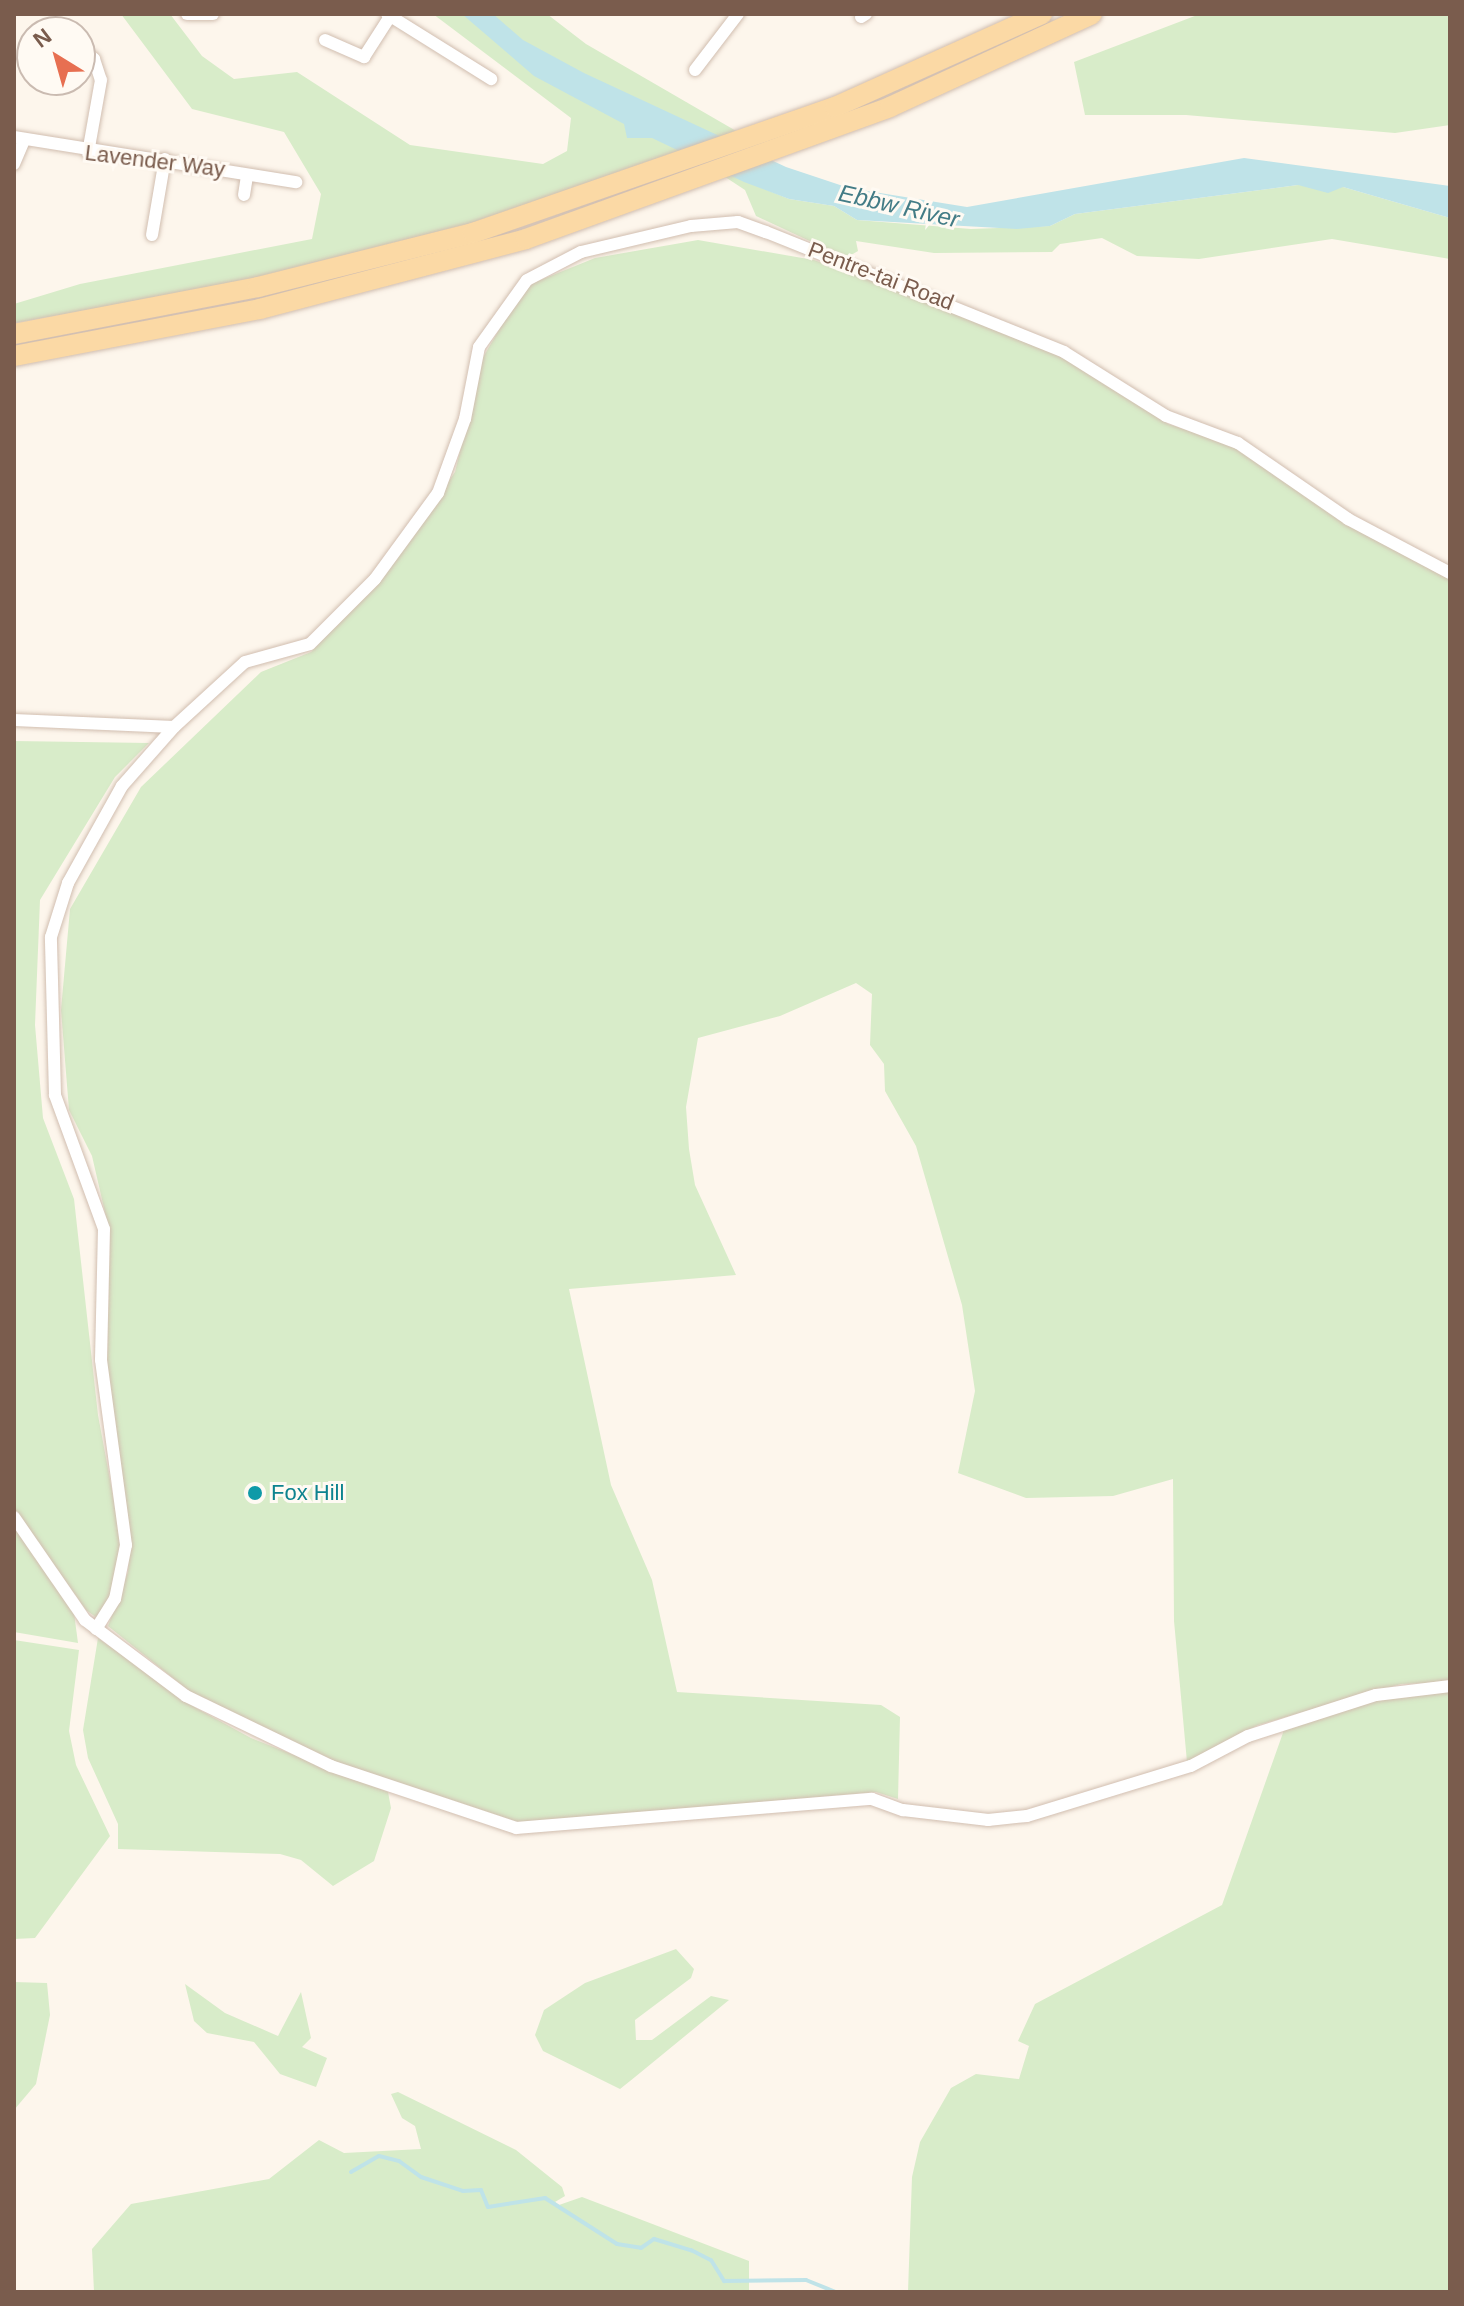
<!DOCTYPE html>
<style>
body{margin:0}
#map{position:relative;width:1464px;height:2306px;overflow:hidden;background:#fdf6ec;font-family:Helvetica,sans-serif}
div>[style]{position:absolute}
.green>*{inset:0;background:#d8ecc9}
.water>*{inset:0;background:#bfe3e8}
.stream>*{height:4px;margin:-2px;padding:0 2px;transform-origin:2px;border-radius:2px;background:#bfe3e8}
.roads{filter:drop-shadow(0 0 2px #d1beb0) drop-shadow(0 0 2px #d1beb0)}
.minor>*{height:12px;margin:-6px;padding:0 6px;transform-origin:6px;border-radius:6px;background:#fff}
.primary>*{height:20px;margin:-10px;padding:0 10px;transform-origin:10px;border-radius:10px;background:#fbd9a5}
.dots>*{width:22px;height:22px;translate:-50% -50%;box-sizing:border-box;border:4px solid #fffaf3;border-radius:50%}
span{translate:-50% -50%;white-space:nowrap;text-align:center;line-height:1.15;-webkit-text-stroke:6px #fffaf3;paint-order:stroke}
.street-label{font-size:22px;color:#7a5c4d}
.culture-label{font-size:22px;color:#0d838f}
.left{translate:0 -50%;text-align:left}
.water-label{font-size:24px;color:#437c86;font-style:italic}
.frame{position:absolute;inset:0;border:16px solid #7a5c4d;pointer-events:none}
.north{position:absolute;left:16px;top:16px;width:80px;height:80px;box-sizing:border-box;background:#fffaf3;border:2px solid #cabbb1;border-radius:50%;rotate:323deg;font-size:22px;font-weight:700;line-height:32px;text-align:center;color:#7a5c4d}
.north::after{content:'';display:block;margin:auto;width:28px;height:36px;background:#e76f51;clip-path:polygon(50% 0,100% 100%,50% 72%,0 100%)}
</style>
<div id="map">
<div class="green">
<div style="clip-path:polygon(121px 14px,170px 14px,202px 56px,234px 79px,297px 72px,410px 145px,543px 164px,567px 151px,571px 118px,433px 14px,547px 14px,586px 44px,750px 139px,603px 191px,257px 280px,14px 323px,14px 304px,80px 284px,312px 239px,321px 194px,284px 132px,192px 109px)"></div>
<div style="clip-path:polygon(1200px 14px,1450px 14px,1450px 125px,1395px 133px,1186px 115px,1085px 115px,1074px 62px)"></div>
<div style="clip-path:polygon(710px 167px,789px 199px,834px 206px,857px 220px,971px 229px,1050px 226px,1075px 214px,1298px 185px,1343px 187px,1450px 218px,1450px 259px,1332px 239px,1199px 259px,1137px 256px,1102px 238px,1060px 244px,1052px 252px,934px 253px,856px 241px,858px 251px,846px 258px,756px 216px,745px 190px)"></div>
<div style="clip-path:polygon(698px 240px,814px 260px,993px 325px,1092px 372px,1168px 424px,1236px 446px,1333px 515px,1450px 580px,1450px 1682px,1401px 1684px,1258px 1725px,1187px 1762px,1174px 1621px,1173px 1479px,1113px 1496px,1026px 1498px,958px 1473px,975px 1391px,962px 1305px,916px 1146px,885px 1091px,884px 1064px,870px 1045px,872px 994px,856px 983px,780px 1016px,698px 1038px,686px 1107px,689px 1149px,695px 1185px,736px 1275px,569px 1289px,611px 1485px,652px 1580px,677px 1692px,881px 1705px,900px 1717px,898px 1799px,876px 1792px,515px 1824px,338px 1763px,194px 1695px,108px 1626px,128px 1572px,130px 1534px,107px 1369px,110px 1234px,92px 1156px,69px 1110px,61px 1010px,70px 909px,141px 787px,261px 672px,311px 652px,386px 573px,455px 472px,482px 359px,517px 299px,533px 283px,595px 258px)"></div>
<div style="clip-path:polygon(14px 741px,149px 743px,115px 777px,40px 900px,35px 1025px,43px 1118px,74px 1199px,98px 1415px,121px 1539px,116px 1582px,100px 1620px,86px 1610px,14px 1509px)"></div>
<div style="clip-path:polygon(14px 1524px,74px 1613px,78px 1643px,14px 1632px)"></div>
<div style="clip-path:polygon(98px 1638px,196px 1708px,251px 1738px,388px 1792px,391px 1808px,374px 1861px,333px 1886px,301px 1860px,280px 1854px,118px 1849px,118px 1824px,88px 1758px,83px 1730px)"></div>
<div style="clip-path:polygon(14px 1640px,79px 1650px,69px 1731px,76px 1765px,110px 1836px,35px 1938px,14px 1939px)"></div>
<div style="clip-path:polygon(1450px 1690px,1450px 2292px,908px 2292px,912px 2177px,920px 2142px,951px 2088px,976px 2074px,1019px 2079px,1029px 2046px,1018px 2041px,1035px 2004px,1222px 1905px,1284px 1730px,1389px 1696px)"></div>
<div style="clip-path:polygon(676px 1949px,694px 1969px,691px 1978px,635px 2020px,636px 2040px,652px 2040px,711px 1996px,729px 2000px,635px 2077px,620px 2089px,543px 2051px,535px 2035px,544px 2010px,585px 1983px)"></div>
<div style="clip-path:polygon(14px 1982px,47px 1983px,50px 2015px,36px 2084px,14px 2110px)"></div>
<div style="clip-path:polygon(185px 1984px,225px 2013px,278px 2036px,301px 1992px,311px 2038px,302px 2047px,327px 2058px,316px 2087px,280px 2074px,254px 2042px,207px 2033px,194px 2021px)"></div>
<div style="clip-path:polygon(398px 2092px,516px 2150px,562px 2187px,565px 2196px,555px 2202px,559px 2205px,582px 2197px,749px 2261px,749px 2292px,94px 2292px,92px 2249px,131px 2204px,269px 2179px,319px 2140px,344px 2153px,421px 2149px,415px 2126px,402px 2118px,391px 2094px)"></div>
</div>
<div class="water">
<div style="clip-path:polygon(462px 14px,493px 14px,523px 40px,584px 73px,786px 167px,849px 188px,967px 207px,1244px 158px,1450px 186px,1450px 218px,1343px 187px,1328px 193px,1298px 185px,1075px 214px,1050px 226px,1017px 229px,857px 220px,834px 206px,789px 199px,744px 182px,652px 138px,627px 138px,624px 124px,534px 76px)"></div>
</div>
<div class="stream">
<div style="left:351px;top:2172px;width:32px;rotate:-30deg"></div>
<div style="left:379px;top:2156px;width:21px;rotate:14deg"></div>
<div style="left:399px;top:2161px;width:27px;rotate:36deg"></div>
<div style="left:421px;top:2177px;width:44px;rotate:18.4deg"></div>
<div style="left:463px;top:2191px;width:18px;rotate:-3deg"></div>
<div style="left:481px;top:2190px;width:18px;rotate:68deg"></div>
<div style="left:488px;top:2207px;width:58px;rotate:-9deg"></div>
<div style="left:545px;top:2198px;width:85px;rotate:32.6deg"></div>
<div style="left:617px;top:2244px;width:24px;rotate:9deg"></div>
<div style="left:641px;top:2248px;width:16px;rotate:-35deg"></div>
<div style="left:654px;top:2239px;width:39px;rotate:17deg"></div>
<div style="left:691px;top:2250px;width:22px;rotate:27deg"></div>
<div style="left:711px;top:2260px;width:25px;rotate:58deg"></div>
<div style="left:724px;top:2281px;width:82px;rotate:-0.7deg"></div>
<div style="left:806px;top:2280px;width:32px;rotate:22deg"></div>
</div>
<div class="roads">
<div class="minor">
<div style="left:187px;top:14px;width:26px"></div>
<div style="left:387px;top:14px;width:123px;rotate:32deg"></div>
<div style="left:861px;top:17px;width:6px;rotate:-31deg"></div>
<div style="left:49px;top:30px;width:4px;rotate:34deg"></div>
<div style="left:325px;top:40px;width:43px;rotate:23.6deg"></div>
<div style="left:364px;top:57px;width:46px;rotate:-57.3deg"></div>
<div style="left:80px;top:48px;width:18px;rotate:38deg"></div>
<div style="left:94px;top:59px;width:22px;rotate:72deg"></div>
<div style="left:101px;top:80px;width:74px;rotate:100.1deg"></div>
<div style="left:695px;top:70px;width:71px;rotate:-52.5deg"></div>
<div style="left:14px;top:137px;width:286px;rotate:9.1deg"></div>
<div style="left:14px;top:164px;width:25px;rotate:-67deg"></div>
<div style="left:244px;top:195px;width:20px;rotate:-81deg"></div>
<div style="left:152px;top:235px;width:77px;rotate:-80.3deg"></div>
<div style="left:14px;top:720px;width:160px;rotate:2.5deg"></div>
<div style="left:174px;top:727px;width:96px;rotate:-42.5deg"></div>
<div style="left:245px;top:662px;width:67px;rotate:-15.5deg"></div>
<div style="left:310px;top:644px;width:92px;rotate:-45deg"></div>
<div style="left:375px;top:579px;width:107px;rotate:-53.8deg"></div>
<div style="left:438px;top:493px;width:79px;rotate:-70deg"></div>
<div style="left:465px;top:419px;width:73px;rotate:-79deg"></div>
<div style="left:479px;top:347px;width:82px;rotate:-54.4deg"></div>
<div style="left:527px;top:280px;width:61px;rotate:-27.4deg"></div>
<div style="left:581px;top:252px;width:113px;rotate:-13.3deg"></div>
<div style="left:691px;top:226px;width:47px;rotate:-4.9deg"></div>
<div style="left:738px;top:222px;width:30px;rotate:20deg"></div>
<div style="left:766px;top:232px;width:321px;rotate:21.9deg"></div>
<div style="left:1064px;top:352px;width:120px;rotate:32.1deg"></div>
<div style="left:1166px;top:416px;width:77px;rotate:20.6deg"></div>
<div style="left:1238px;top:443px;width:134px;rotate:34.6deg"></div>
<div style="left:1348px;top:519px;width:115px;rotate:27.9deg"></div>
<div style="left:14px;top:1517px;width:125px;rotate:55.4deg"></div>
<div style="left:85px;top:1620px;width:126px;rotate:37deg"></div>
<div style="left:186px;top:1696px;width:161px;rotate:25.8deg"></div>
<div style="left:331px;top:1766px;width:195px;rotate:18.5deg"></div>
<div style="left:516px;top:1828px;width:357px;rotate:-4.7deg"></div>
<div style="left:872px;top:1799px;width:33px;rotate:20deg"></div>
<div style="left:903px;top:1810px;width:86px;rotate:6.7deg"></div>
<div style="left:988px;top:1820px;width:39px;rotate:-6deg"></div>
<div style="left:1027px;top:1816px;width:171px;rotate:-17deg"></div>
<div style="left:1191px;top:1766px;width:64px;rotate:-27.8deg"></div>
<div style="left:1248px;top:1736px;width:134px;rotate:-17.8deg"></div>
<div style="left:1376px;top:1695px;width:75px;rotate:-6.9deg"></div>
<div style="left:96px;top:1629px;width:36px;rotate:-58deg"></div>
<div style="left:115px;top:1599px;width:55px;rotate:-78.5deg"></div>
<div style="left:126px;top:1545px;width:187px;rotate:-97.7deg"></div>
<div style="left:101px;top:1360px;width:131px;rotate:-88.7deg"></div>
<div style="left:104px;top:1229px;width:143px;rotate:-110.1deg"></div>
<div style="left:55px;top:1095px;width:158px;rotate:-91.5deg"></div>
<div style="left:51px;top:937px;width:57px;rotate:-72.5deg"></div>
<div style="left:68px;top:883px;width:111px;rotate:-60.9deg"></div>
<div style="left:122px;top:786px;width:79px;rotate:-48.6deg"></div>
</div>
<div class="primary">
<div style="left:14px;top:334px;width:248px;rotate:-10.9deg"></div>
<div style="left:258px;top:287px;width:222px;rotate:-14.1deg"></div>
<div style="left:473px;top:233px;width:383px;rotate:-19.2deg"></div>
<div style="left:835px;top:107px;width:227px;rotate:-24.2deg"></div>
<div style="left:14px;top:356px;width:250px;rotate:-10.8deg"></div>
<div style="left:260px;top:309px;width:275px;rotate:-14.7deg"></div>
<div style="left:526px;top:239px;width:387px;rotate:-19.9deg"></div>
<div style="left:890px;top:107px;width:222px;rotate:-24.7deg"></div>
</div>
</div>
<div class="dots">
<div style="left:255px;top:1493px;background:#0f9aa8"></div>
</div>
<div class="street-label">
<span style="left:155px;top:161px;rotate:7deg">Lavender Way</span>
<span style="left:881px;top:276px;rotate:21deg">Pentre-tai Road</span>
</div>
<div class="culture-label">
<span class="left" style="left:271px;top:1493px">Fox Hill</span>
</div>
<div class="water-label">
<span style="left:899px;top:206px;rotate:13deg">Ebbw River</span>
</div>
<div class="frame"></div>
<div class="north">N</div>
</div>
